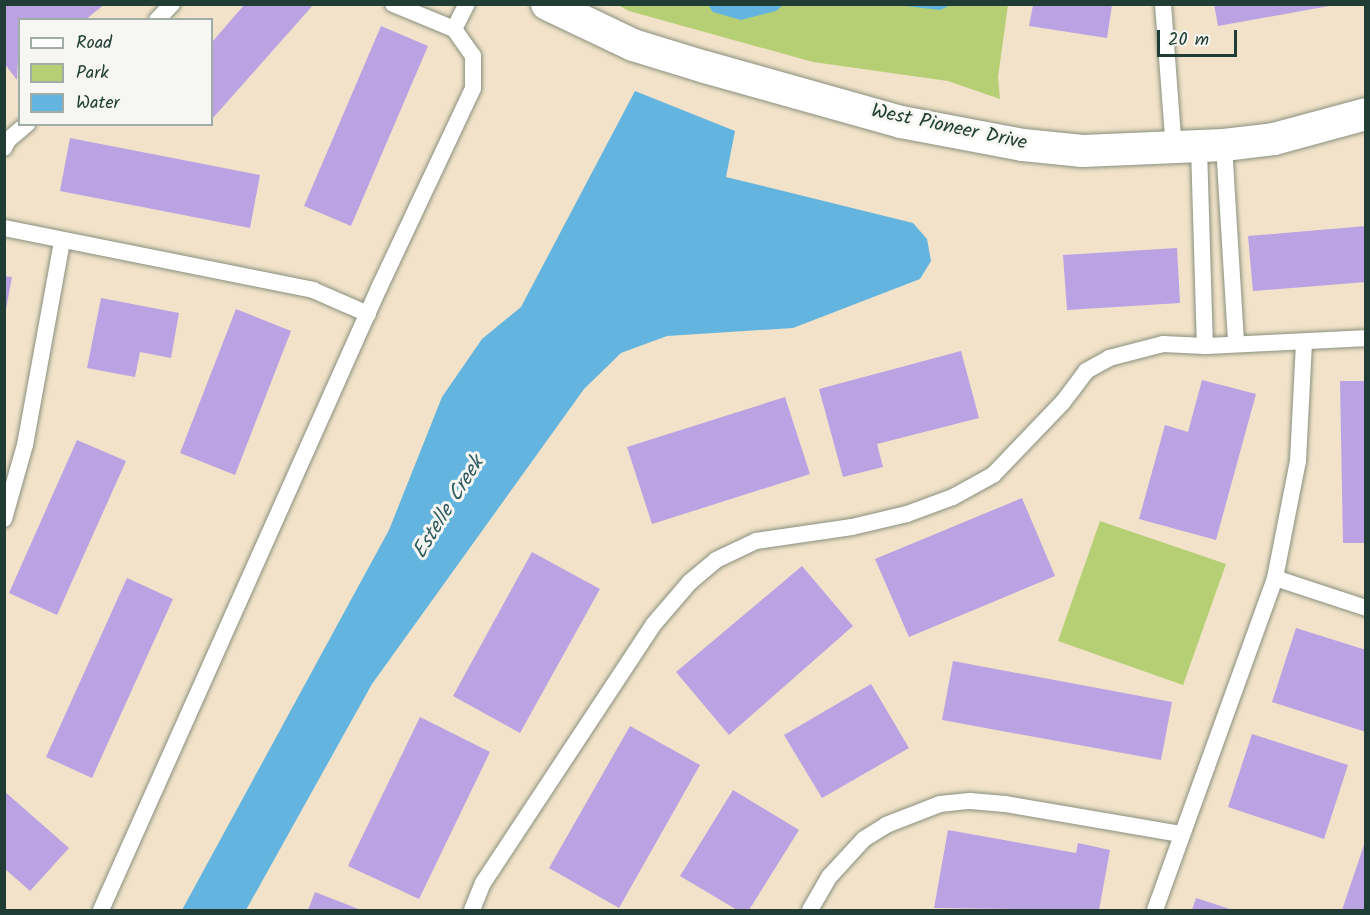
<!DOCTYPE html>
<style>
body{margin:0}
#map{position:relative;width:1370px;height:915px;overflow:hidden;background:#f2e2c9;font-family:Kalam,sans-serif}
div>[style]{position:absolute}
.green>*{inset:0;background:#b6cf75}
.water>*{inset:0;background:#63b4de}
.building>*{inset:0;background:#bba2e3}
.roads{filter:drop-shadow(0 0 2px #88907e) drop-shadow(0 0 2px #88907e)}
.lane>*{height:16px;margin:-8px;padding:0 8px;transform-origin:8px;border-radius:8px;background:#fff}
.street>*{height:32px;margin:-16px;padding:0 16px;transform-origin:16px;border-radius:16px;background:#fff}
span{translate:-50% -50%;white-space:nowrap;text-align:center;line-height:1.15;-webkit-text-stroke:6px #f6f6f2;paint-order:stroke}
.street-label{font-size:20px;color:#1f3d34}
.water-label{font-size:21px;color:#305b5e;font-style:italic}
.frame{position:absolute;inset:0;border:6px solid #1f3d34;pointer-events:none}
.legend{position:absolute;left:18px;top:18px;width:195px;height:108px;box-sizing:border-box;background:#f6f6f2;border:2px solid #a0aca6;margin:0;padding:8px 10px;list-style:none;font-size:18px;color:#1f3d34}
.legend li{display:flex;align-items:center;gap:12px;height:30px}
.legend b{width:30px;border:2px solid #a0aca6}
.scale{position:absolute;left:1157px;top:30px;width:80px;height:27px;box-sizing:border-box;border:3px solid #1f3d34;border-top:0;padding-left:8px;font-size:18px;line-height:21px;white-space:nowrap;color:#1f3d34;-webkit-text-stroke:4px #f6f6f2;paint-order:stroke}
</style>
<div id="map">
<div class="green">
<div style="clip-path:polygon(618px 5px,1008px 5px,998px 77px,1000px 99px,948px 81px,813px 62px,629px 11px)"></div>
<div style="clip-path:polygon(1100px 521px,1226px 564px,1183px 685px,1058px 641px)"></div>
</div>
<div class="water">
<div style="clip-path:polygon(708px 5px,783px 5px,776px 11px,741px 20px,713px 12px)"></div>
<div style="clip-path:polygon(897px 5px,951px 5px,940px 10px)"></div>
<div style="clip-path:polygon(635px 91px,735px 131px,726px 177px,913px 223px,927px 239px,931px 261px,920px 279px,793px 328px,667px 336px,621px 353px,584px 389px,372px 684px,246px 910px,182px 910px,389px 530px,442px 397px,482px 339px,521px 307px)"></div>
</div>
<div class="building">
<div style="clip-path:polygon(4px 4px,105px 4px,85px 20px,20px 20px,17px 80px,4px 63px)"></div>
<div style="clip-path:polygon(245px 4px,314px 4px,212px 119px,212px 42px)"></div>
<div style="clip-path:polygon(1214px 4px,1329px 4px,1329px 6px,1218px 26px)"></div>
<div style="clip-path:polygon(1033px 5px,1112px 5px,1107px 38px,1029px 26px)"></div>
<div style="clip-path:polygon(381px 26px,428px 46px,351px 226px,304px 206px)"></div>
<div style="clip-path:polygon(70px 138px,260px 175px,250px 228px,60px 191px)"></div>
<div style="clip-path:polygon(1366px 226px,1366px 282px,1253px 291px,1248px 236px)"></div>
<div style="clip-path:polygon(1177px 248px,1180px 303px,1067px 310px,1063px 255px)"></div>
<div style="clip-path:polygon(4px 276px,12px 277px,6px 309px,4px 309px)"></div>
<div style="clip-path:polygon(101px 298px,179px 313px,171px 358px,140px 352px,135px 377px,87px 368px)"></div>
<div style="clip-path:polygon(236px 309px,291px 331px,235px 475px,180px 453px)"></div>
<div style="clip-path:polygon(961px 351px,979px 418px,877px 444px,883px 467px,843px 477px,819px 389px)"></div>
<div style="clip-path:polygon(1202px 380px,1256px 394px,1216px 540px,1139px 519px,1165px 425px,1188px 432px)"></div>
<div style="clip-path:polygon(1340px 381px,1366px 381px,1366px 543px,1343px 543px)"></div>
<div style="clip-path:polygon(785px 397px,810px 474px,652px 524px,627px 447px)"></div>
<div style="clip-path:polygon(77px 440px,126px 461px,57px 615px,9px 593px)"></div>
<div style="clip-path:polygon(1022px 498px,1055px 576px,909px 637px,875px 559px)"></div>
<div style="clip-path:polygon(532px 552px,600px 589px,520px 733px,453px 696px)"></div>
<div style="clip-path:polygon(802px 566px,853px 626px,729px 735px,676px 672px)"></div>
<div style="clip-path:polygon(127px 578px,173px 599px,92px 778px,46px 757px)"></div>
<div style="clip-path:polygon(1296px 628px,1366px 650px,1366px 732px,1272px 702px)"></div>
<div style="clip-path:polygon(953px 661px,1172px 702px,1161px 760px,942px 720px)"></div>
<div style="clip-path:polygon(871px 684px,909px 748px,822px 798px,784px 735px)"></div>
<div style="clip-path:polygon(420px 717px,490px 752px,419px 899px,348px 866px)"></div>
<div style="clip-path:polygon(630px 726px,700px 765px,619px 908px,549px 868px)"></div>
<div style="clip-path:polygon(1252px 734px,1348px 765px,1324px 839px,1228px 807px)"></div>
<div style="clip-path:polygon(733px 790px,799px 830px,749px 910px,737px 910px,680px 876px)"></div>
<div style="clip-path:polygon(4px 791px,69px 848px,30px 891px,4px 868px)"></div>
<div style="clip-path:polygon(948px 830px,1076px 853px,1078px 843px,1110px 850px,1099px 910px,934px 908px)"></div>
<div style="clip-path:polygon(1365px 842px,1366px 910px,1342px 910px)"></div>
<div style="clip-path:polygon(315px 892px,361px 910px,308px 910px)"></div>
<div style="clip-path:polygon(1196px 898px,1233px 910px,1192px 910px)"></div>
</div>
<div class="roads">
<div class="lane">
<div style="left:1163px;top:4px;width:145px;rotate:85.7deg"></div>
<div style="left:157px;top:20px;width:22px;rotate:-47deg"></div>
<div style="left:454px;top:29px;width:28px;rotate:-63deg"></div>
<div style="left:1224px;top:145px;width:198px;rotate:86.5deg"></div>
<div style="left:1199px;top:147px;width:199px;rotate:88.3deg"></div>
<div style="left:4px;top:148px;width:9px;rotate:-63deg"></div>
<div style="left:8px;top:140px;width:25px;rotate:-40deg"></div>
<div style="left:4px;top:228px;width:315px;rotate:11.3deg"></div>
<div style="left:313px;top:290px;width:60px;rotate:23.6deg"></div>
<div style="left:4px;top:519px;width:77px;rotate:-74.2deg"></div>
<div style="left:25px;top:445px;width:207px;rotate:-79.7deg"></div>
<div style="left:1275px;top:578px;width:96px;rotate:18.2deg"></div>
<div style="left:101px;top:910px;width:681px;rotate:-65.92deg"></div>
<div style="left:379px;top:288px;width:221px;rotate:-64.8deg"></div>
<div style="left:473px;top:88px;width:32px;rotate:-90deg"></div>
<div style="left:473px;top:56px;width:33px;rotate:-125deg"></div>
<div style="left:454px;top:29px;width:66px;rotate:-157.7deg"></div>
<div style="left:472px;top:910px;width:29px;rotate:-68deg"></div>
<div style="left:483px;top:883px;width:309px;rotate:-56.6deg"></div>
<div style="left:653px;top:625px;width:57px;rotate:-49.3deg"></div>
<div style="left:690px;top:582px;width:34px;rotate:-40deg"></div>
<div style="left:716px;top:560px;width:44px;rotate:-25.4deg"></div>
<div style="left:756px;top:541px;width:97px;rotate:-8.3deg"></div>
<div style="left:852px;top:527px;width:57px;rotate:-13.3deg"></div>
<div style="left:907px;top:514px;width:49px;rotate:-20.3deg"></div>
<div style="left:953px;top:497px;width:46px;rotate:-28.8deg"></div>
<div style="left:993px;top:475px;width:101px;rotate:-46.2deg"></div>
<div style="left:1063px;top:402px;width:39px;rotate:-53deg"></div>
<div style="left:1086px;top:371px;width:26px;rotate:-29deg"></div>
<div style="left:1109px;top:358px;width:56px;rotate:-14.5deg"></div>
<div style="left:1163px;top:344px;width:42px;rotate:2.7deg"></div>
<div style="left:1205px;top:346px;width:161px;rotate:-2.8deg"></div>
<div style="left:810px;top:910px;width:39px;rotate:-60deg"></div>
<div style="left:830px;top:876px;width:50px;rotate:-47.4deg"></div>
<div style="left:864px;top:839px;width:26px;rotate:-32deg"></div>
<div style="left:886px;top:825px;width:58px;rotate:-21.3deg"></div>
<div style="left:940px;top:804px;width:30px;rotate:-6deg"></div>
<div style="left:970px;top:801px;width:35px;rotate:5deg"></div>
<div style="left:1005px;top:804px;width:179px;rotate:9.7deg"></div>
<div style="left:1155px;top:910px;width:353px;rotate:-70.1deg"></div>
<div style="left:1275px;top:578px;width:119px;rotate:-78.9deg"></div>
<div style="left:1298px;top:461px;width:120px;rotate:-87.1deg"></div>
</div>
<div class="street">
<div style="left:547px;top:4px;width:95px;rotate:25.5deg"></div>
<div style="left:633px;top:45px;width:75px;rotate:17deg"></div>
<div style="left:705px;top:67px;width:204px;rotate:15.7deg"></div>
<div style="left:901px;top:122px;width:124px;rotate:10.7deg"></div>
<div style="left:1023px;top:145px;width:60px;rotate:5.7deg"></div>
<div style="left:1083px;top:151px;width:141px;rotate:-2.4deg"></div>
<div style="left:1224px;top:145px;width:50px;rotate:-6.8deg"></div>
<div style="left:1274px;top:139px;width:95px;rotate:-15.2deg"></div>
</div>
</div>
<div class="street-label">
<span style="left:949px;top:128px;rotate:12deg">West Pioneer Drive</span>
</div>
<div class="water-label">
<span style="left:449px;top:508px;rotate:-58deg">Estelle Creek</span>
</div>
<div class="frame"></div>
<ul class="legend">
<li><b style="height:8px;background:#fff"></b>Road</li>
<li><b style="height:16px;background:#b6cf75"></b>Park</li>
<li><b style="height:16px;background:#63b4de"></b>Water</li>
</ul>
<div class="scale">20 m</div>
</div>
